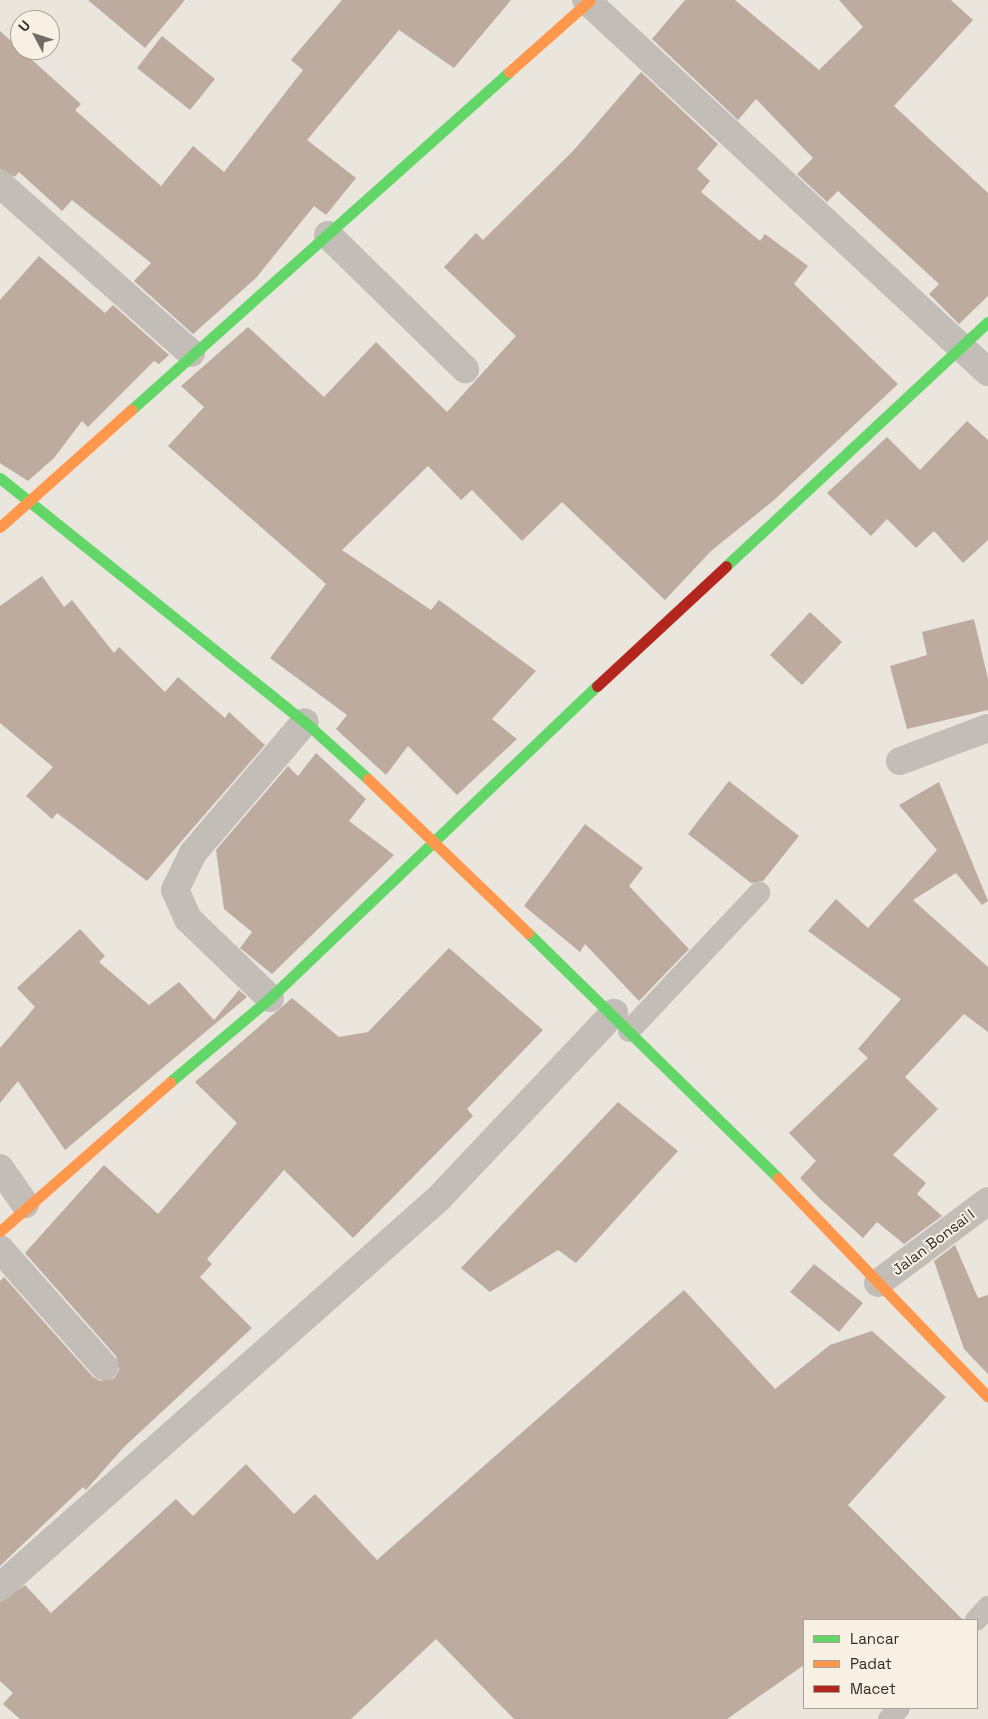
<!DOCTYPE html>
<style>
body{margin:0}
#map{position:relative;width:988px;height:1719px;overflow:hidden;background:#eae5dd;font-family:"Space Grotesk",sans-serif}
div>[style]{position:absolute}
.building>*{inset:0;background:#bdab9f}
.lane>*{height:22px;margin:-11px;padding:0 11px;transform-origin:11px;border-radius:11px;background:#c2bdb7}
.street>*{height:28px;margin:-14px;padding:0 14px;transform-origin:14px;border-radius:14px;background:#c2bdb7}
.fast>*{height:11px;margin:-5.5px;padding:0 5.5px;transform-origin:5.5px;border-radius:5.5px;background:#63d668}
.slow>*{height:11px;margin:-5.5px;padding:0 5.5px;transform-origin:5.5px;border-radius:5.5px;background:#ff974d}
.jam>*{height:11px;margin:-5.5px;padding:0 5.5px;transform-origin:5.5px;border-radius:5.5px;background:#b3261e}
span{translate:-50% -50%;white-space:nowrap;text-align:center;line-height:1.15;-webkit-text-stroke:4px #f7f0e3;paint-order:stroke}
.street-label{font-size:15px;color:#322b26}
.legend{position:absolute;left:803px;top:1619px;width:175px;height:90px;box-sizing:border-box;background:#f7f0e3;border:1px solid #a8a197;margin:0;padding:6px 9px;list-style:none;font-size:15px;color:#322b26}
.legend li{display:flex;align-items:center;gap:10px;height:25px}
.legend b{width:25px;border:1px solid #a8a197}
.north{position:absolute;left:10px;top:10px;width:50px;height:50px;box-sizing:border-box;background:#f7f0e3;border:1px solid #a8a197;border-radius:50%;rotate:310deg;font-size:14px;font-weight:700;line-height:20px;text-align:center;color:#322b26}
.north::after{content:'';display:block;margin:auto;width:18px;height:22px;background:#726c66;clip-path:polygon(50% 0,100% 100%,50% 72%,0 100%)}
</style>
<div id="map">
<div class="building">
<div style="clip-path:polygon(88px 0,185px 0,145px 48px)"></div>
<div style="clip-path:polygon(342px 0,511px 0,454px 68px,399px 30px,307px 140px,356px 178px,326px 215px,314px 206px,256px 278px,193px 334px,134px 281px,151px 263px,72px 200px,62px 211px,19px 172px,15px 177px,0 169px,0 31px,81px 104px,75px 110px,161px 186px,193px 146px,224px 172px,303px 70px,291px 60px)"></div>
<div style="clip-path:polygon(685px 0,735px 0,819px 70px,863px 27px,839px 0,951px 0,973px 20px,894px 106px,988px 193px,988px 296px,959px 324px,929px 294px,939px 284px,838px 191px,827px 202px,797px 174px,813px 158px,756px 99px,738px 120px,652px 39px)"></div>
<div style="clip-path:polygon(162px 36px,215px 79px,190px 110px,137px 68px)"></div>
<div style="clip-path:polygon(641px 72px,718px 144px,697px 169px,710px 181px,701px 192px,760px 241px,765px 234px,808px 266px,794px 284px,898px 384px,773px 501px,711px 551px,665px 600px,562px 502px,522px 541px,472px 490px,461px 500px,428px 466px,342px 550px,431px 610px,439px 600px,536px 671px,492px 719px,517px 739px,457px 795px,408px 746px,386px 775px,336px 729px,347px 715px,270px 658px,326px 584px,168px 446px,204px 407px,181px 386px,248px 327px,324px 397px,376px 342px,447px 412px,516px 336px,444px 267px,476px 233px,483px 240px,573px 151px)"></div>
<div style="clip-path:polygon(39px 256px,105px 313px,113px 305px,169px 355px,159px 364px,154px 361px,88px 427px,82px 421px,54px 458px,28px 481px,0 463px,0 300px)"></div>
<div style="clip-path:polygon(967px 421px,988px 440px,988px 540px,963px 563px,934px 531px,916px 548px,887px 519px,871px 536px,827px 493px,887px 437px,920px 470px)"></div>
<div style="clip-path:polygon(42px 576px,64px 607px,72px 600px,114px 653px,119px 647px,165px 692px,178px 677px,225px 718px,229px 712px,265px 745px,147px 881px,57px 813px,52px 819px,26px 796px,53px 767px,0 723px,0 606px)"></div>
<div style="clip-path:polygon(810px 612px,842px 642px,802px 685px,770px 655px)"></div>
<div style="clip-path:polygon(974px 619px,988px 679px,988px 710px,907px 729px,890px 666px,927px 655px,922px 632px)"></div>
<div style="clip-path:polygon(316px 753px,366px 799px,349px 821px,394px 855px,272px 974px,240px 948px,252px 932px,224px 909px,216px 850px,288px 766px,298px 776px)"></div>
<div style="clip-path:polygon(729px 781px,799px 836px,763px 881px,751px 883px,688px 834px)"></div>
<div style="clip-path:polygon(939px 782px,988px 901px,982px 905px,956px 873px,913px 900px,988px 967px,988px 1032px,964px 1014px,905px 1077px,938px 1109px,893px 1155px,926px 1183px,917px 1194px,942px 1216px,904px 1244px,877px 1222px,863px 1238px,818px 1197px,800px 1178px,816px 1161px,789px 1133px,868px 1058px,858px 1049px,901px 999px,808px 931px,836px 899px,868px 928px,937px 850px,899px 805px)"></div>
<div style="clip-path:polygon(585px 824px,643px 868px,629px 886px,689px 949px,639px 1001px,585px 944px,580px 952px,524px 906px)"></div>
<div style="clip-path:polygon(80px 929px,105px 956px,99px 962px,149px 1005px,179px 982px,214px 1020px,239px 990px,247px 997px,65px 1150px,18px 1081px,0 1103px,0 1048px,35px 1007px,17px 988px)"></div>
<div style="clip-path:polygon(449px 948px,543px 1030px,467px 1109px,473px 1116px,353px 1238px,284px 1170px,207px 1259px,212px 1264px,200px 1277px,252px 1328px,124px 1447px,86px 1490px,83px 1487px,0 1566px,0 1281px,4px 1277px,93px 1377px,100px 1381px,114px 1378px,119px 1370px,116px 1356px,25px 1253px,104px 1165px,158px 1214px,237px 1123px,195px 1082px,292px 998px,339px 1037px,368px 1032px)"></div>
<div style="clip-path:polygon(618px 1102px,678px 1151px,576px 1263px,558px 1250px,490px 1292px,461px 1268px)"></div>
<div style="clip-path:polygon(955px 1245px,978px 1298px,988px 1295px,988px 1374px,964px 1349px,934px 1261px)"></div>
<div style="clip-path:polygon(814px 1264px,863px 1303px,839px 1332px,790px 1292px)"></div>
<div style="clip-path:polygon(684px 1290px,775px 1389px,830px 1345px,872px 1331px,946px 1397px,848px 1505px,963px 1620px,804px 1620px,804px 1665px,727px 1719px,514px 1719px,436px 1639px,351px 1719px,20px 1719px,3px 1704px,13px 1693px,0 1681px,0 1602px,25px 1585px,51px 1613px,176px 1499px,193px 1516px,246px 1464px,294px 1514px,315px 1494px,377px 1560px)"></div>
</div>
<div class="lane">
<div style="left:629px;top:1031px;width:190px;rotate:-46.7deg"></div>
<div style="left:976px;top:1620px;width:18px;rotate:-47deg"></div>
<div style="left:889px;top:1719px;width:15px;rotate:-48deg"></div>
</div>
<div class="street">
<div style="left:586px;top:0;width:548px;rotate:42.78deg"></div>
<div style="left:0;top:184px;width:255px;rotate:41.5deg"></div>
<div style="left:328px;top:235px;width:192px;rotate:44.4deg"></div>
<div style="left:900px;top:761px;width:94px;rotate:-20.6deg"></div>
<div style="left:270px;top:998px;width:114px;rotate:-136.1deg"></div>
<div style="left:188px;top:919px;width:32px;rotate:-114deg"></div>
<div style="left:175px;top:890px;width:41px;rotate:-64.1deg"></div>
<div style="left:193px;top:853px;width:172px;rotate:-49.5deg"></div>
<div style="left:0;top:1168px;width:44px;rotate:55.2deg"></div>
<div style="left:0;top:1249px;width:157px;rotate:48.4deg"></div>
<div style="left:878px;top:1283px;width:137px;rotate:-36.7deg"></div>
<div style="left:0;top:1587px;width:587px;rotate:-41.54deg"></div>
<div style="left:439px;top:1198px;width:255px;rotate:-46.6deg"></div>
</div>
<div class="fast">
<div style="left:131px;top:410px;width:507px;rotate:-41.8deg"></div>
<div style="left:0;top:478px;width:391px;rotate:38.7deg"></div>
<div style="left:305px;top:722px;width:85px;rotate:42.1deg"></div>
<div style="left:726px;top:566px;width:358px;rotate:-43deg"></div>
<div style="left:528px;top:933px;width:350px;rotate:44.4deg"></div>
<div style="left:170px;top:1082px;width:131px;rotate:-40deg"></div>
<div style="left:270px;top:998px;width:452px;rotate:-43.7deg"></div>
</div>
<div class="slow">
<div style="left:509px;top:72px;width:108px;rotate:-41.6deg"></div>
<div style="left:0;top:527px;width:176px;rotate:-41.8deg"></div>
<div style="left:368px;top:779px;width:222px;rotate:43.9deg"></div>
<div style="left:778px;top:1178px;width:303px;rotate:46.2deg"></div>
<div style="left:0;top:1231px;width:226px;rotate:-41.2deg"></div>
</div>
<div class="jam">
<div style="left:597px;top:686px;width:176px;rotate:-42.9deg"></div>
</div>
<div class="street-label">
<span style="left:933px;top:1242px;rotate:-37deg">Jalan Bonsai I</span>
</div>
<ul class="legend">
<li><b style="height:6px;background:#63d668"></b>Lancar</li>
<li><b style="height:6px;background:#ff974d"></b>Padat</li>
<li><b style="height:6px;background:#b3261e"></b>Macet</li>
</ul>
<div class="north">U</div>
</div>
